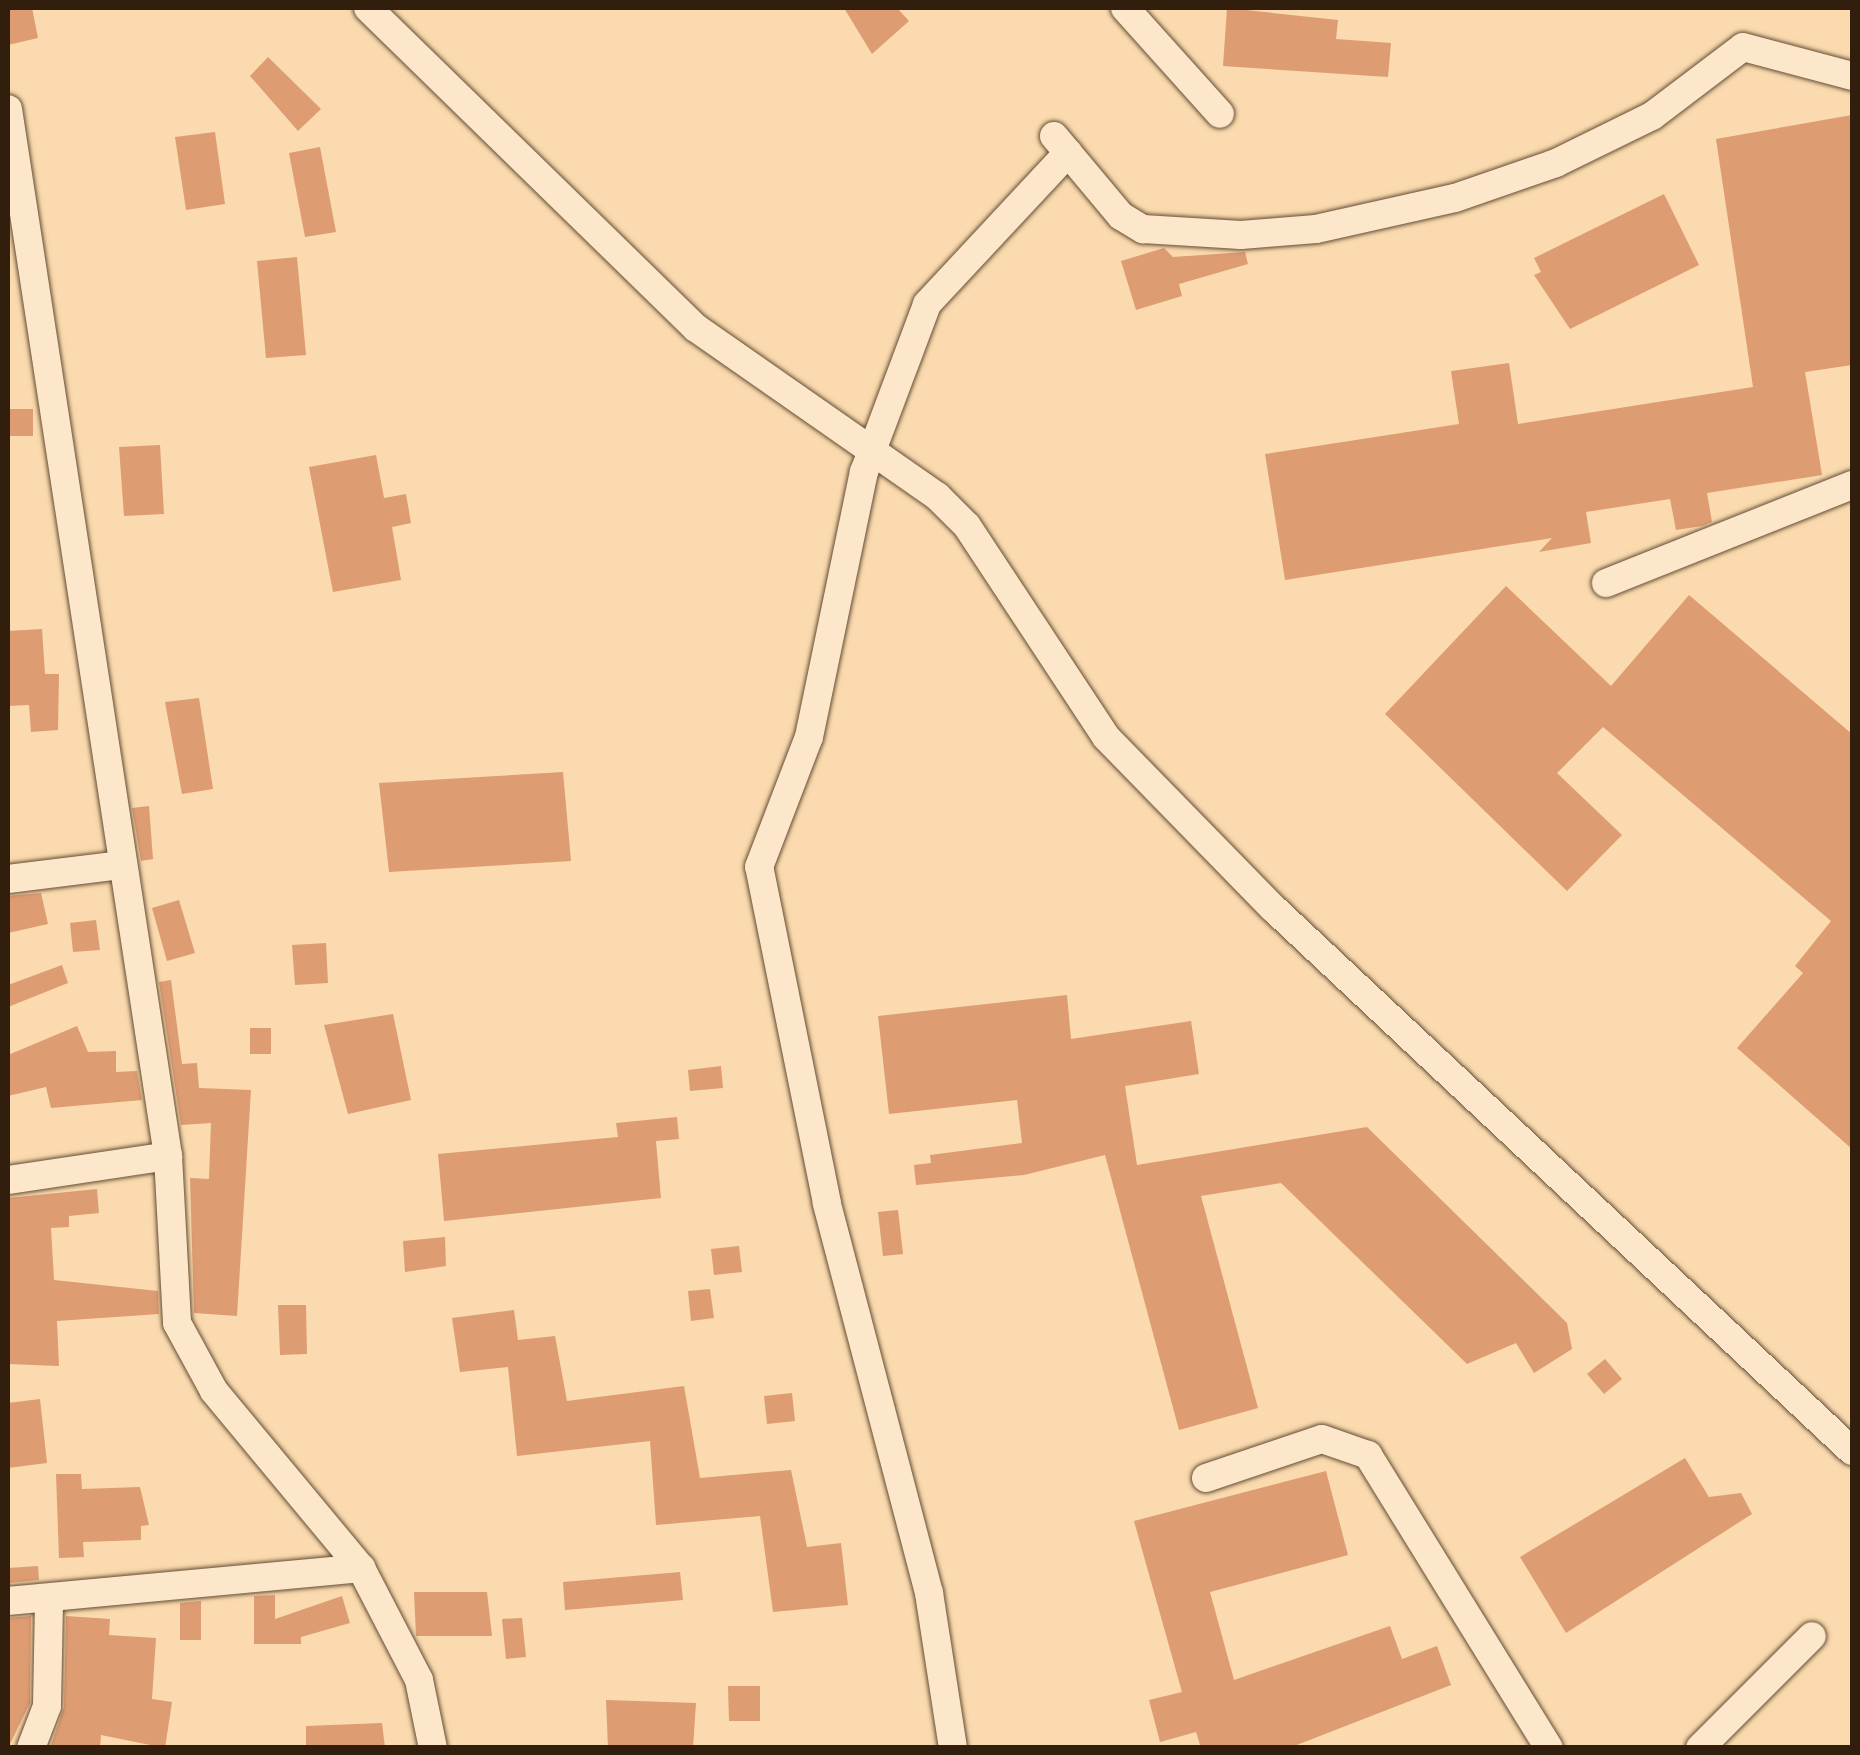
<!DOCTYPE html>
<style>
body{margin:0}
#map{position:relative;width:1860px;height:1755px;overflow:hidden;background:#fadaae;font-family:Cardo,serif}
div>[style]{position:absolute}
.building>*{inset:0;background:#de9c72}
.roads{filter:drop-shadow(0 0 2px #644d34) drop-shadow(0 0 2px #644d34)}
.minor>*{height:28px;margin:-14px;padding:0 14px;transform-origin:14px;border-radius:14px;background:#fce7ca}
span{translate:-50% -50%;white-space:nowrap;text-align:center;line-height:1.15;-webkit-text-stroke:9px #fce7ca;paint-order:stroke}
.frame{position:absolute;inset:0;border:10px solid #321e0c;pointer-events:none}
</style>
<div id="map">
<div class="building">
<div style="clip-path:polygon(8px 8px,32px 8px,38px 38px,8px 45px)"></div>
<div style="clip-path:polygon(844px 8px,897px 8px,909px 21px,872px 54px)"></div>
<div style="clip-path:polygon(1227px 8px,1338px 20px,1336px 39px,1391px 43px,1388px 77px,1223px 66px)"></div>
<div style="clip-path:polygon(268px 57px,321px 109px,298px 131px,250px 76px)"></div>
<div style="clip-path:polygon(1852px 115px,1852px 365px,1805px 372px,1822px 475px,1707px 493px,1712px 522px,1702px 526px,1676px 530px,1670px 499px,1586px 512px,1591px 543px,1539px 552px,1552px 538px,1285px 580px,1265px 454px,1459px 424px,1451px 371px,1509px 363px,1518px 424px,1753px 387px,1716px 139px)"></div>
<div style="clip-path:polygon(215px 132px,225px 204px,186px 210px,175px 137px)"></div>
<div style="clip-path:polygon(320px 147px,336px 232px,305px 237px,289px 153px)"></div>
<div style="clip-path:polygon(1664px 194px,1699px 265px,1570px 329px,1534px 275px,1541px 272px,1534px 258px)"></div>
<div style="clip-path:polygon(1164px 248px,1173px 257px,1245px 252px,1248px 264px,1179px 284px,1182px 296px,1136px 310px,1121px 261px)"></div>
<div style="clip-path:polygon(297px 257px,306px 355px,266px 358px,257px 261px)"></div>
<div style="clip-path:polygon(8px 409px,33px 409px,33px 436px,8px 436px)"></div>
<div style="clip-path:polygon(160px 445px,164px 514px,124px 516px,119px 447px)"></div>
<div style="clip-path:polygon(376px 455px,384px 498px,406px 494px,411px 523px,392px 527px,401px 580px,333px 592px,309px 467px)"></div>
<div style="clip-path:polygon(1506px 586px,1611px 686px,1689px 595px,1852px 734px,1852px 1149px,1737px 1048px,1803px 973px,1795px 966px,1831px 921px,1603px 727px,1557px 773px,1622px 835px,1567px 891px,1385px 714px)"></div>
<div style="clip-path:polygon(42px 629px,45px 674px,59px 674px,58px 730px,31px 732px,29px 705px,8px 706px,8px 631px)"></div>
<div style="clip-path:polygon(199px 698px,213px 789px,182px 794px,165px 702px)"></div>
<div style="clip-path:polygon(563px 772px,571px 861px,389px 872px,379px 783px)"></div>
<div style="clip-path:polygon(149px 806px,153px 859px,141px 861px,132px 808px)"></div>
<div style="clip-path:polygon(41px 893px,48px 924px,8px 933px,8px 896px)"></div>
<div style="clip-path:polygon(179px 900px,195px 953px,167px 961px,152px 908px)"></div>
<div style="clip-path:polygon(96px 920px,100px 950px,73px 952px,70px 923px)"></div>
<div style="clip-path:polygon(326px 943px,328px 983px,295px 985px,292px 945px)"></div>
<div style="clip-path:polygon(62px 965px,68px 983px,8px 1007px,8px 985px)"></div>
<div style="clip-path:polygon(171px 980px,182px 1064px,197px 1063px,199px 1088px,251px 1090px,237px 1316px,194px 1313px,190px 1178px,209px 1179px,211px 1123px,181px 1125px,159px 982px)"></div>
<div style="clip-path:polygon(1067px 995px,1071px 1039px,1191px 1021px,1199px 1074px,1125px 1086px,1137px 1165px,1367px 1127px,1567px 1323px,1572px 1349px,1534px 1373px,1516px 1343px,1467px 1364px,1281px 1183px,1201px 1196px,1258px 1408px,1179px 1430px,1105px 1155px,1024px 1175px,916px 1185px,914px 1165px,931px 1163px,930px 1155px,1022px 1143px,1017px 1100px,889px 1114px,878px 1016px)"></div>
<div style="clip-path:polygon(393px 1014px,411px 1100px,348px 1114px,324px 1025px)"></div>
<div style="clip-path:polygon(77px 1026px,88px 1052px,116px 1051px,116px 1072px,137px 1071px,142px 1100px,51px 1108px,46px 1087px,8px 1096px,8px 1055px)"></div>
<div style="clip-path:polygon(250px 1028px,271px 1028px,271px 1054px,250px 1054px)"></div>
<div style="clip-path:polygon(721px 1066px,723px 1088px,690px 1091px,688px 1070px)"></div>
<div style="clip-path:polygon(677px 1117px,679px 1139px,656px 1141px,661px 1198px,444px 1221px,438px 1154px,618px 1137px,616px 1123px)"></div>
<div style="clip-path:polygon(97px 1189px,99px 1213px,69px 1216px,69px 1227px,51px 1228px,54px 1280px,158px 1291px,159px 1314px,57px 1321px,59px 1366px,8px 1364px,8px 1198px)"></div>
<div style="clip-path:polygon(898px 1210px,903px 1254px,883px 1256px,878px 1212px)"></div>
<div style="clip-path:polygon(445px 1237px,446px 1266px,405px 1272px,403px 1241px)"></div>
<div style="clip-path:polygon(739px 1246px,742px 1272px,714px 1275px,711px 1249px)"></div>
<div style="clip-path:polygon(710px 1289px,714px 1318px,691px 1321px,688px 1291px)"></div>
<div style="clip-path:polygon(278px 1305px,306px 1305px,307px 1354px,280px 1355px)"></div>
<div style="clip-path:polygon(514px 1310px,518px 1340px,555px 1336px,567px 1401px,684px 1386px,700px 1478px,791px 1470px,807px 1547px,841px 1543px,848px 1605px,773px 1612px,760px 1516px,656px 1525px,650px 1441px,517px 1456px,508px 1367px,460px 1372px,452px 1318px)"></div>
<div style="clip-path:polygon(1605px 1359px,1622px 1379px,1604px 1394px,1587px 1374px)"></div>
<div style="clip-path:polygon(792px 1393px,795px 1421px,767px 1424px,764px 1396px)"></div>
<div style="clip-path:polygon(40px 1399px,47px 1463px,8px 1468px,8px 1403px)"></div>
<div style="clip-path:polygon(1685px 1458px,1709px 1497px,1741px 1493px,1752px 1514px,1566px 1633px,1520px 1557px)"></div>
<div style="clip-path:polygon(1326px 1471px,1348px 1555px,1210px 1592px,1234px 1680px,1390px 1626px,1402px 1659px,1437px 1646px,1451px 1685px,1289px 1748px,1201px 1748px,1196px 1732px,1160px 1742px,1149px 1700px,1182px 1692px,1134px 1521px)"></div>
<div style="clip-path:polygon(56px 1474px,81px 1474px,82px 1489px,140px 1487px,149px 1525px,141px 1526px,141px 1540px,83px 1542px,84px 1557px,59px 1558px)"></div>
<div style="clip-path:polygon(38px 1566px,39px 1580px,8px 1583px,8px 1568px)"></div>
<div style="clip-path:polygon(680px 1572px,683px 1600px,565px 1610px,563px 1582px)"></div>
<div style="clip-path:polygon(414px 1592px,487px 1592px,492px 1636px,416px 1636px)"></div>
<div style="clip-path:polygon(275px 1595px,275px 1619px,342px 1596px,350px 1623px,301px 1637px,301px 1644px,254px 1644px,254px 1596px)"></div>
<div style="clip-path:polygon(201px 1601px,201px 1640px,180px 1640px,180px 1603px)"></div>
<div style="clip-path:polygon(31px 1616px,30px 1703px,8px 1748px,8px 1618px)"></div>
<div style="clip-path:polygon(66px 1616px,110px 1619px,109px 1635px,156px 1638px,152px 1699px,172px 1702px,165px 1748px,101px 1735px,100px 1748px,50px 1748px,64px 1707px)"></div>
<div style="clip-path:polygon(522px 1618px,526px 1657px,506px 1659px,502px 1619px)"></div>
<div style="clip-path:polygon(728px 1686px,760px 1686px,760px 1721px,729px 1721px)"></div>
<div style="clip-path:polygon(606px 1700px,696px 1703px,693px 1748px,608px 1748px)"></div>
<div style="clip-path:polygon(382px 1723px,385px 1748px,306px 1748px,306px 1726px)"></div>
</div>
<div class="roads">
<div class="minor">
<div style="left:368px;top:8px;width:458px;rotate:44.3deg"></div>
<div style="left:696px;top:328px;width:294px;rotate:34.9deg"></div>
<div style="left:937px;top:496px;width:42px;rotate:45deg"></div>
<div style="left:967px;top:526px;width:253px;rotate:56.6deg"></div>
<div style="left:1106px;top:737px;width:238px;rotate:45.7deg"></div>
<div style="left:1272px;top:907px;width:795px;rotate:43.17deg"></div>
<div style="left:1125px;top:8px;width:142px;rotate:48.1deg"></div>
<div style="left:8px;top:109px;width:1059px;rotate:81.31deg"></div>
<div style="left:168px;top:1156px;width:167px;rotate:86.9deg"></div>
<div style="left:177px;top:1323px;width:77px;rotate:61.4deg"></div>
<div style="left:214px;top:1391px;width:230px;rotate:50.3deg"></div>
<div style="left:1054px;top:136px;width:104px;rotate:50.1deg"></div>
<div style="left:1121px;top:216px;width:26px;rotate:31deg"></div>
<div style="left:1143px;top:229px;width:98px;rotate:3.5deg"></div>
<div style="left:1241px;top:235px;width:75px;rotate:-4.6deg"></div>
<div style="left:1316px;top:229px;width:142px;rotate:-12.6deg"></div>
<div style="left:1455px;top:198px;width:107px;rotate:-19.1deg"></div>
<div style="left:1556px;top:163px;width:107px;rotate:-26.1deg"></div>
<div style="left:1652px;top:116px;width:114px;rotate:-37.2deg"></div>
<div style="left:1743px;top:47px;width:113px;rotate:14.9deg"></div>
<div style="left:1606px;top:583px;width:265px;rotate:-21.7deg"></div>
<div style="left:8px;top:879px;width:113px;rotate:-7.1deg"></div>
<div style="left:8px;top:1180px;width:162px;rotate:-8.5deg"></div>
<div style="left:1206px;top:1478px;width:122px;rotate:-18.6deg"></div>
<div style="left:1322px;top:1439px;width:49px;rotate:19.2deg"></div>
<div style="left:1368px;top:1455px;width:344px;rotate:58.3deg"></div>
<div style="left:8px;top:1601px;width:355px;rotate:-5.3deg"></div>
<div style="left:361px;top:1568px;width:126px;rotate:62.6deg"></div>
<div style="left:419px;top:1680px;width:69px;rotate:78.4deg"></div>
<div style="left:31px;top:1748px;width:45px;rotate:-69.1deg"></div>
<div style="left:47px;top:1706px;width:107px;rotate:-88.9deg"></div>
<div style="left:953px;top:1748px;width:157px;rotate:-98.8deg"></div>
<div style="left:929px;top:1593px;width:403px;rotate:-104.7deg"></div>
<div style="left:827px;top:1203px;width:343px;rotate:-101.4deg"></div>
<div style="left:759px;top:867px;width:139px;rotate:-69deg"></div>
<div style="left:809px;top:737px;width:271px;rotate:-78.3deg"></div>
<div style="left:864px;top:472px;width:179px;rotate:-69.4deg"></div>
<div style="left:927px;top:304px;width:207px;rotate:-47deg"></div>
<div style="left:1700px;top:1748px;width:158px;rotate:-45deg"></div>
</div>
</div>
<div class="frame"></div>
</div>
